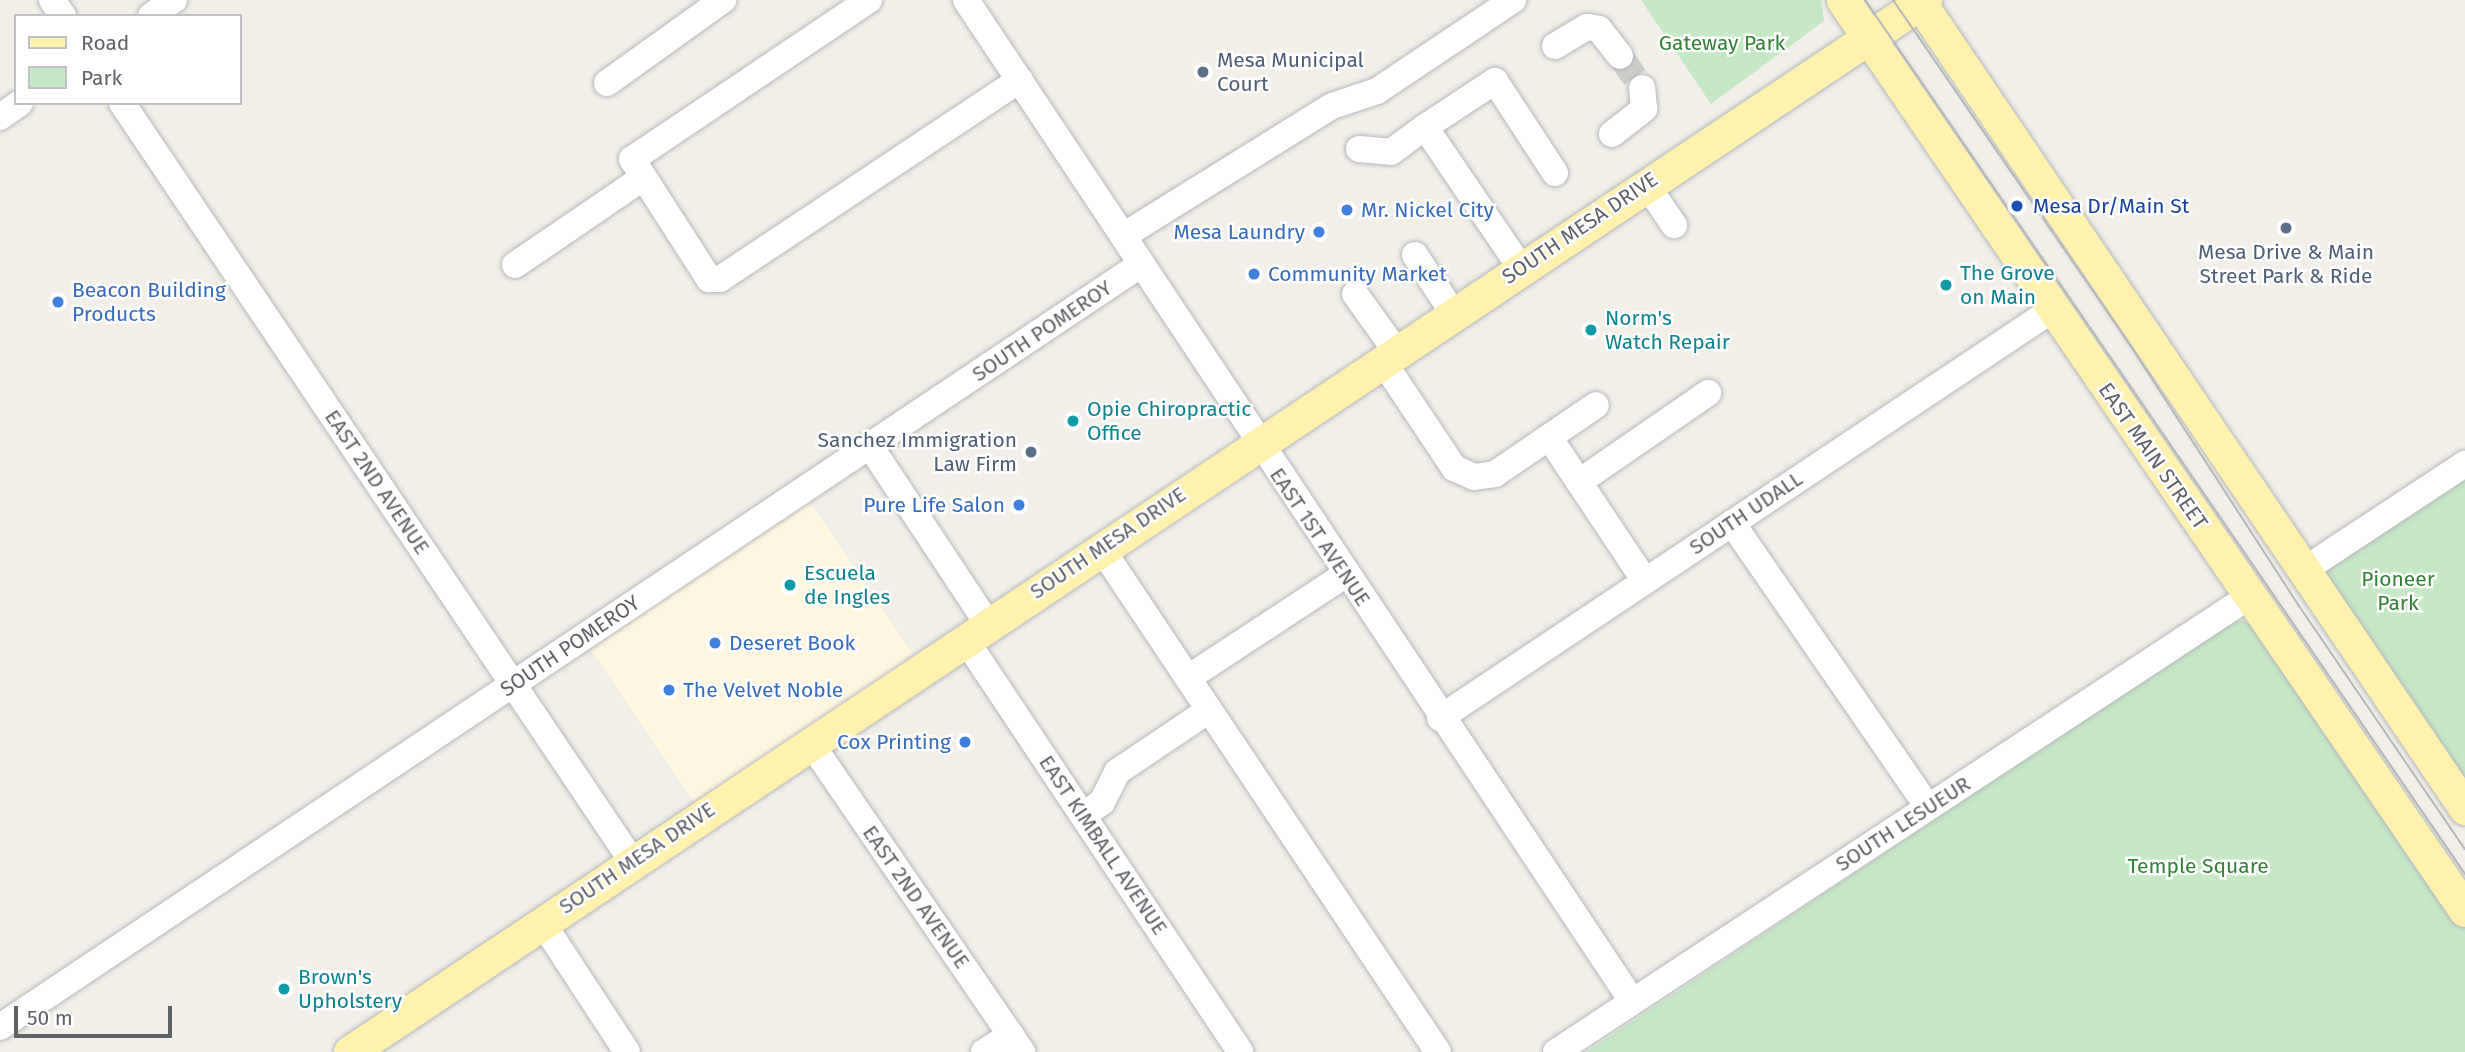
<!DOCTYPE html>
<style>
body{margin:0}
#map{position:relative;width:2465px;height:1052px;overflow:hidden;background:#f1efe8;font-family:"Fira Sans",sans-serif}
div>[style]{position:absolute}
.commercial>*{inset:0;background:#fef7e0}
.green>*{inset:0;background:#c5e8c5}
.minor-tunnel>*{height:26px;margin-top:-13px;transform-origin:0;background:repeating-linear-gradient(90deg,#ccccc8 0 26px,transparent 0 39px)}
.roads{filter:drop-shadow(0 0 2px #b5b8bc) drop-shadow(0 0 2px #b5b8bc)}
.minor>*{height:26px;margin:-13px;padding:0 13px;transform-origin:13px;border-radius:13px;background:#fff}
.major>*{height:33px;margin:-16.5px;padding:0 16.5px;transform-origin:16.5px;border-radius:16.5px;background:#fff2af}
.tram>*{height:2px;margin:-1px;padding:0 1px;transform-origin:1px;border-radius:1px;background:#b6b7b8}
.dots>*{width:19px;height:19px;translate:-50% -50%;box-sizing:border-box;border:4px solid #fff;border-radius:50%}
span{translate:-50% -50%;white-space:nowrap;text-align:center;line-height:1.15;-webkit-text-stroke:5px #fff;paint-order:stroke}
.park-label{font-size:21px;color:#348238}
.service-label{font-size:21px;color:#4e5e75}
.left{translate:0 -50%;text-align:left}
.right{translate:-100% -50%;text-align:right}
.transit-label{font-size:21px;color:#164399}
.shop-label{font-size:21px;color:#366cbe}
.street-label{font-size:21px;color:#5f6368}
.culture-label{font-size:21px;color:#0d838f}
.legend{position:absolute;left:14px;top:14px;width:228px;height:91px;box-sizing:border-box;background:#fff;border:2px solid #bfc1c3;margin:0;padding:9px 12px;list-style:none;font-size:21px;color:#5f6368}
.legend li{display:flex;align-items:center;gap:14px;height:35px}
.legend b{width:35px;border:2px solid #bfc1c3}
.scale{position:absolute;left:14px;top:1006px;width:158px;height:32px;box-sizing:border-box;border:4px solid #5f6368;border-top:0;padding-left:9px;font-size:21px;line-height:24px;white-space:nowrap;color:#5f6368;-webkit-text-stroke:5px #fff;paint-order:stroke}
</style>
<div id="map">
<div class="commercial">
<div style="clip-path:polygon(803px 491px,922px 668px,702px 814px,583px 638px)"></div>
</div>
<div class="green">
<div style="clip-path:polygon(1641px 0,1821px 0,1824px 21px,1711px 104px)"></div>
<div style="clip-path:polygon(2465px 464px,2465px 808px,2304px 571px)"></div>
<div style="clip-path:polygon(2233px 621px,2246px 621px,2269px 640px,2465px 927px,2465px 1052px,1586px 1052px)"></div>
</div>
<div class="minor-tunnel">
<div style="left:1620px;top:56px;width:39px;rotate:55deg"></div>
</div>
<div class="roads">
<div class="minor">
<div style="left:52px;top:0;width:19px;rotate:55deg"></div>
<div style="left:869px;top:0;width:285px;rotate:146.1deg"></div>
<div style="left:632px;top:159px;width:143px;rotate:57.3deg"></div>
<div style="left:709px;top:279px;width:11px"></div>
<div style="left:720px;top:279px;width:360px;rotate:-33.6deg"></div>
<div style="left:966px;top:0;width:1202px;rotate:56.36deg"></div>
<div style="left:151px;top:16px;width:28px;rotate:-35deg"></div>
<div style="left:1555px;top:46px;width:37px;rotate:-31deg"></div>
<div style="left:1587px;top:27px;width:12px;rotate:9deg"></div>
<div style="left:1599px;top:29px;width:34px;rotate:52deg"></div>
<div style="left:607px;top:83px;width:143px;rotate:-35.6deg"></div>
<div style="left:122px;top:103px;width:914px;rotate:56.07deg"></div>
<div style="left:0;top:117px;width:24px;rotate:-35deg"></div>
<div style="left:1425px;top:127px;width:84px;rotate:-33.3deg"></div>
<div style="left:1495px;top:81px;width:110px;rotate:56.9deg"></div>
<div style="left:1612px;top:134px;width:41px;rotate:-38deg"></div>
<div style="left:1644px;top:109px;width:21px;rotate:-95deg"></div>
<div style="left:1359px;top:149px;width:32px;rotate:5deg"></div>
<div style="left:1391px;top:152px;width:42px;rotate:-36.3deg"></div>
<div style="left:1425px;top:127px;width:171px;rotate:55.8deg"></div>
<div style="left:1646px;top:184px;width:50px;rotate:55.7deg"></div>
<div style="left:1123px;top:236px;width:246px;rotate:-31.9deg"></div>
<div style="left:1332px;top:106px;width:47px;rotate:-18.4deg"></div>
<div style="left:1377px;top:91px;width:164px;rotate:-33.8deg"></div>
<div style="left:1415px;top:255px;width:69px;rotate:56.8deg"></div>
<div style="left:515px;top:265px;width:153px;rotate:-34.3deg"></div>
<div style="left:1355px;top:294px;width:70px;rotate:54.3deg"></div>
<div style="left:1382px;top:360px;width:130px;rotate:56.3deg"></div>
<div style="left:1454px;top:468px;width:22px;rotate:24deg"></div>
<div style="left:1474px;top:477px;width:21px;rotate:-8deg"></div>
<div style="left:1495px;top:474px;width:122px;rotate:-34.3deg"></div>
<div style="left:1549px;top:437px;width:173px;rotate:56.3deg"></div>
<div style="left:870px;top:446px;width:214px;rotate:56.5deg"></div>
<div style="left:1579px;top:482px;width:157px;rotate:-34.6deg"></div>
<div style="left:1732px;top:523px;width:345px;rotate:55.4deg"></div>
<div style="left:1101px;top:548px;width:606px;rotate:56.23deg"></div>
<div style="left:2304px;top:570px;width:193px;rotate:-33.4deg"></div>
<div style="left:965px;top:639px;width:496px;rotate:56.3deg"></div>
<div style="left:1188px;top:678px;width:188px;rotate:-33.3deg"></div>
<div style="left:1440px;top:718px;width:736px;rotate:-33.69deg"></div>
<div style="left:810px;top:742px;width:376px;rotate:55.6deg"></div>
<div style="left:1083px;top:815px;width:23px;rotate:-34deg"></div>
<div style="left:1102px;top:802px;width:34px;rotate:-63deg"></div>
<div style="left:1117px;top:772px;width:111px;rotate:-34deg"></div>
<div style="left:542px;top:922px;width:155px;rotate:56.8deg"></div>
<div style="left:0;top:1027px;width:1371px;rotate:-33.76deg"></div>
<div style="left:984px;top:1052px;width:32px;rotate:-32deg"></div>
<div style="left:1556px;top:1052px;width:830px;rotate:-33.31deg"></div>
</div>
<div class="major">
<div style="left:1843px;top:0;width:1102px;rotate:55.65deg"></div>
<div style="left:1918px;top:0;width:976px;rotate:55.9deg"></div>
<div style="left:350px;top:1052px;width:1894px;rotate:-33.74deg"></div>
</div>
</div>
<div class="tram">
<div style="left:1865px;top:0;width:1060px;rotate:55.53deg"></div>
<div style="left:1893px;top:0;width:426px;rotate:55.5deg"></div>
<div style="left:2134px;top:351px;width:304px;rotate:57.1deg"></div>
<div style="left:2299px;top:606px;width:294px;rotate:55.7deg"></div>
</div>
<div class="dots">
<div style="left:1203px;top:72px;background:#5c6f8a"></div>
<div style="left:2017px;top:206px;background:#1a4fb4"></div>
<div style="left:1347px;top:210px;background:#3f7fe0"></div>
<div style="left:2286px;top:228px;background:#5c6f8a"></div>
<div style="left:1319px;top:232px;background:#3f7fe0"></div>
<div style="left:1254px;top:274px;background:#3f7fe0"></div>
<div style="left:1946px;top:285px;background:#0f9aa8"></div>
<div style="left:58px;top:302px;background:#3f7fe0"></div>
<div style="left:1591px;top:330px;background:#0f9aa8"></div>
<div style="left:1073px;top:421px;background:#0f9aa8"></div>
<div style="left:1031px;top:452px;background:#5c6f8a"></div>
<div style="left:1019px;top:505px;background:#3f7fe0"></div>
<div style="left:790px;top:585px;background:#0f9aa8"></div>
<div style="left:715px;top:643px;background:#3f7fe0"></div>
<div style="left:669px;top:690px;background:#3f7fe0"></div>
<div style="left:965px;top:742px;background:#3f7fe0"></div>
<div style="left:284px;top:989px;background:#0f9aa8"></div>
</div>
<div class="park-label">
<span style="left:1722px;top:43px">Gateway Park</span>
<span style="left:2398px;top:591px">Pioneer<br>Park</span>
<span style="left:2198px;top:866px">Temple Square</span>
</div>
<div class="service-label">
<span class="left" style="left:1217px;top:72px">Mesa Municipal<br>Court</span>
<span style="left:2286px;top:264px">Mesa Drive &amp; Main<br>Street Park &amp; Ride</span>
<span class="right" style="left:1017px;top:452px">Sanchez Immigration<br>Law Firm</span>
</div>
<div class="transit-label">
<span class="left" style="left:2033px;top:206px">Mesa Dr/Main St</span>
</div>
<div class="shop-label">
<span class="left" style="left:1361px;top:210px">Mr. Nickel City</span>
<span class="right" style="left:1305px;top:232px">Mesa Laundry</span>
<span class="left" style="left:1268px;top:274px">Community Market</span>
<span class="left" style="left:72px;top:302px">Beacon Building<br>Products</span>
<span class="right" style="left:1005px;top:505px">Pure Life Salon</span>
<span class="left" style="left:729px;top:643px">Deseret Book</span>
<span class="left" style="left:683px;top:690px">The Velvet Noble</span>
<span class="right" style="left:951px;top:742px">Cox Printing</span>
</div>
<div class="street-label">
<span style="left:1580px;top:228px;rotate:-34deg">SOUTH MESA DRIVE</span>
<span style="left:1042px;top:331px;rotate:-34deg">SOUTH POMEROY</span>
<span style="left:2153px;top:456px;rotate:55deg">EAST MAIN STREET</span>
<span style="left:377px;top:482px;rotate:56deg">EAST 2ND AVENUE</span>
<span style="left:1746px;top:513px;rotate:-34deg">SOUTH UDALL</span>
<span style="left:1320px;top:537px;rotate:56deg">EAST 1ST AVENUE</span>
<span style="left:1108px;top:543px;rotate:-34deg">SOUTH MESA DRIVE</span>
<span style="left:570px;top:646px;rotate:-34deg">SOUTH POMEROY</span>
<span style="left:1903px;top:824px;rotate:-33deg">SOUTH LESUEUR</span>
<span style="left:1103px;top:845px;rotate:56deg">EAST KIMBALL AVENUE</span>
<span style="left:637px;top:858px;rotate:-34deg">SOUTH MESA DRIVE</span>
<span style="left:916px;top:897px;rotate:55deg">EAST 2ND AVENUE</span>
</div>
<div class="culture-label">
<span class="left" style="left:1960px;top:285px">The Grove<br>on Main</span>
<span class="left" style="left:1605px;top:330px">Norm's<br>Watch Repair</span>
<span class="left" style="left:1087px;top:421px">Opie Chiropractic<br>Office</span>
<span class="left" style="left:804px;top:585px">Escuela<br>de Ingles</span>
<span class="left" style="left:298px;top:989px">Brown's<br>Upholstery</span>
</div>
<ul class="legend">
<li><b style="height:9px;background:#fff2af"></b>Road</li>
<li><b style="height:19px;background:#c5e8c5"></b>Park</li>
</ul>
<div class="scale">50 m</div>
</div>
